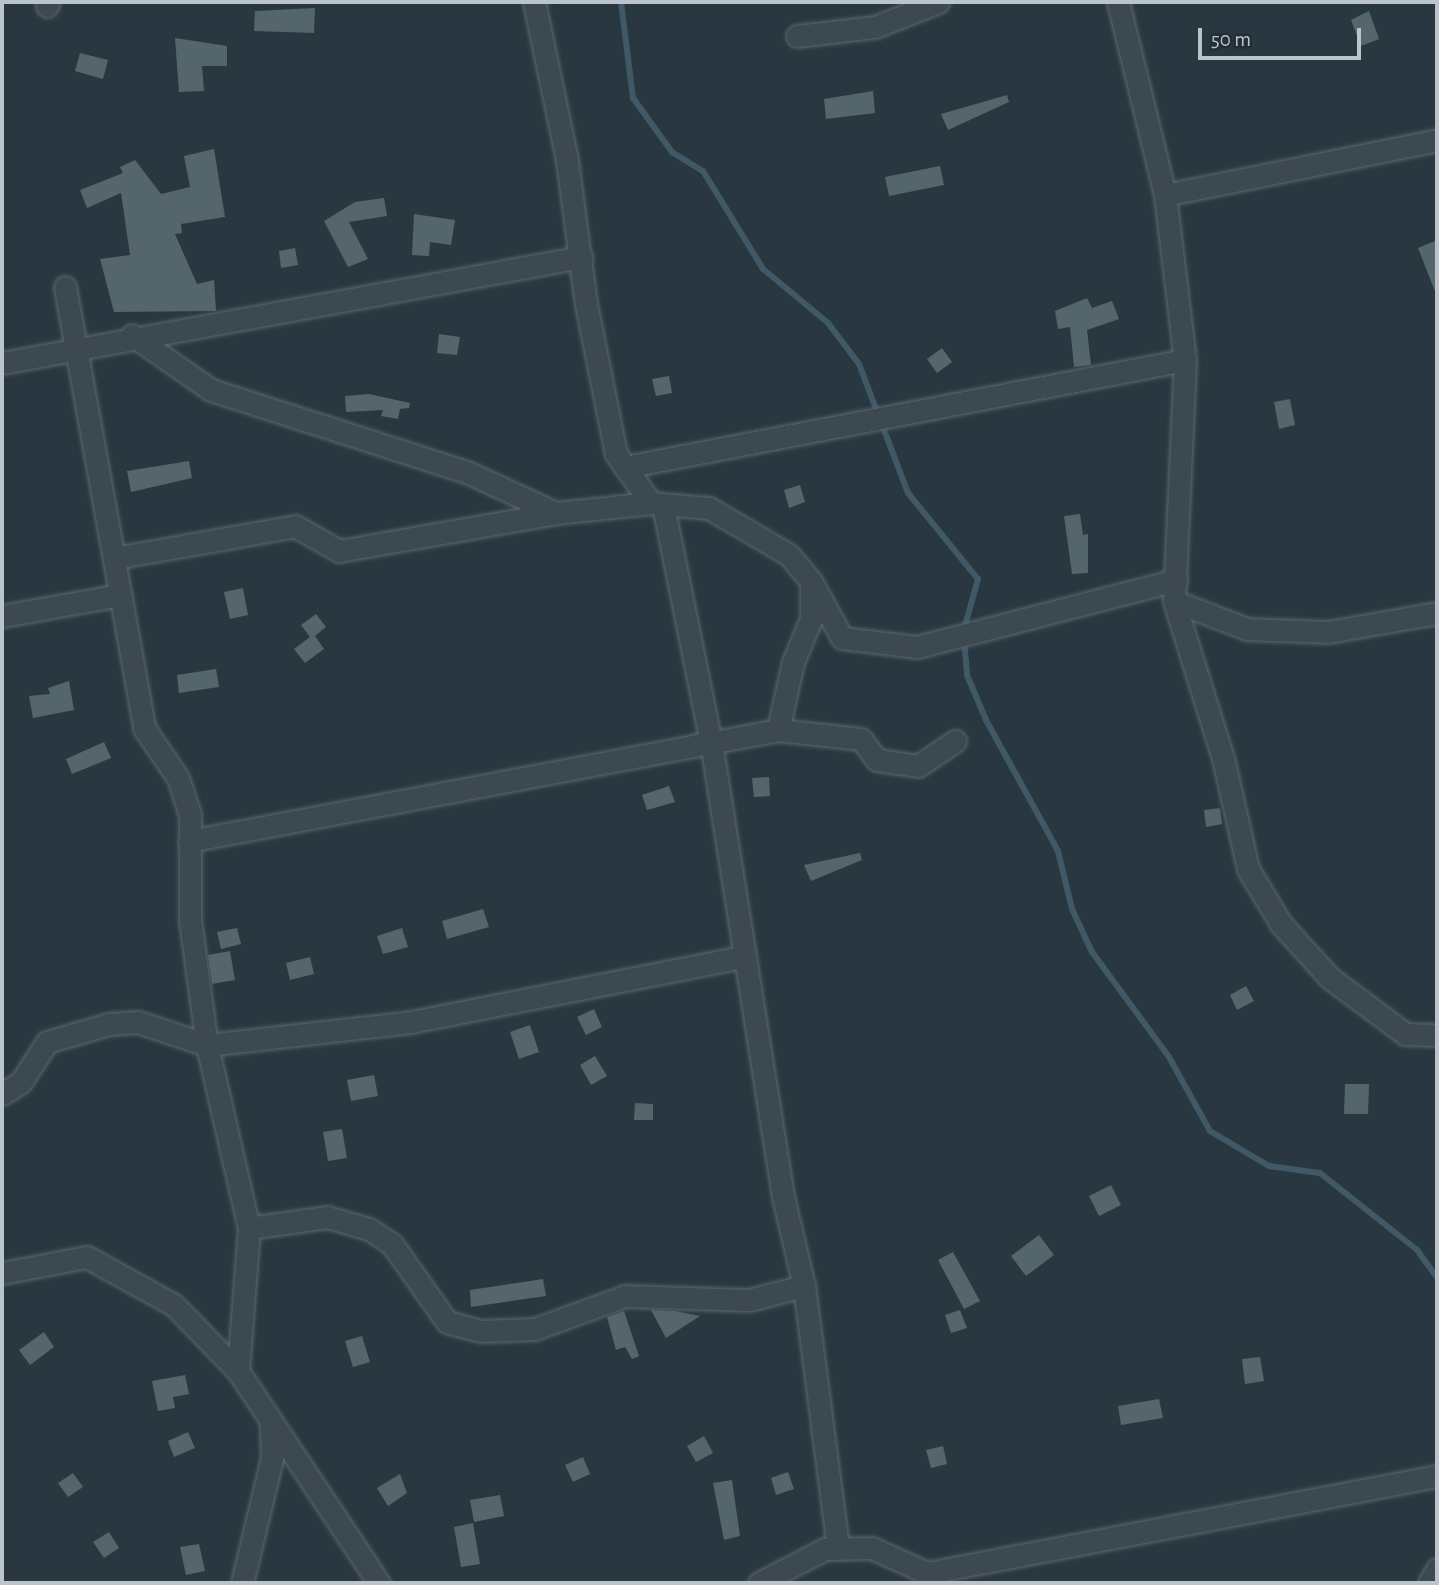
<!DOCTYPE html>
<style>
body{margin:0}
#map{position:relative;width:1439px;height:1585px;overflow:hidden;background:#293840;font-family:"Alegreya Sans",sans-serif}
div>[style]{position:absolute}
.stream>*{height:6px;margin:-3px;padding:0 3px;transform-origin:3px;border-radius:3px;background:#415967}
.building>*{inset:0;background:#55656c}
.roads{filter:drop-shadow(0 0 2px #5b676d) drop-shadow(0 0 2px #5b676d)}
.street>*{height:21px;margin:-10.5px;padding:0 10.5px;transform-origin:10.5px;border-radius:10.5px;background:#3d4950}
span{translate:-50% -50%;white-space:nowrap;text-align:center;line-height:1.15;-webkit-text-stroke:5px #222e35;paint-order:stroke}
.frame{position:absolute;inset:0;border:4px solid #bac4ca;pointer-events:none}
.scale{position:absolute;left:1198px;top:28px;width:163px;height:32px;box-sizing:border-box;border:4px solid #bac4ca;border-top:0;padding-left:9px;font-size:21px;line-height:24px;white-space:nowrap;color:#bac4ca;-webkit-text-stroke:5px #222e35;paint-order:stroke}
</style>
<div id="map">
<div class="stream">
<div style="left:621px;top:2px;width:97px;rotate:82.9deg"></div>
<div style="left:633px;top:98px;width:67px;rotate:54.2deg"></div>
<div style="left:672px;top:152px;width:36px;rotate:32deg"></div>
<div style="left:703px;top:171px;width:115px;rotate:58.5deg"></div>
<div style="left:763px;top:269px;width:85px;rotate:39.7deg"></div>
<div style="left:828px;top:323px;width:51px;rotate:52.9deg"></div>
<div style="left:859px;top:364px;width:138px;rotate:69.2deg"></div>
<div style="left:908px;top:493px;width:111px;rotate:50.9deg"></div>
<div style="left:978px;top:579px;width:52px;rotate:105.6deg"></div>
<div style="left:964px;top:639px;width:36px;rotate:85deg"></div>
<div style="left:967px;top:675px;width:49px;rotate:67.1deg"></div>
<div style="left:986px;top:720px;width:149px;rotate:61.2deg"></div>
<div style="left:1058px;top:851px;width:60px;rotate:76.4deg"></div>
<div style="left:1072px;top:909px;width:47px;rotate:65.1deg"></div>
<div style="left:1092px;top:952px;width:130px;rotate:53.7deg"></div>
<div style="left:1169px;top:1057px;width:85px;rotate:61deg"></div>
<div style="left:1210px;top:1131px;width:69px;rotate:30.7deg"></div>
<div style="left:1269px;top:1166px;width:51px;rotate:7.8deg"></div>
<div style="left:1320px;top:1173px;width:124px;rotate:38.4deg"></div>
<div style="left:1417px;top:1250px;width:34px;rotate:54deg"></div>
</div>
<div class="building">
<div style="clip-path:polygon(315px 8px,314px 33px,254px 31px,255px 11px)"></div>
<div style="clip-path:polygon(1369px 11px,1379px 39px,1361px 46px,1351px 20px)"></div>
<div style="clip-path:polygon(175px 38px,227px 46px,227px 66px,202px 66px,204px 91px,179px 92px)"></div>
<div style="clip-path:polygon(80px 53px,108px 60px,103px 79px,75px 71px)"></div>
<div style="clip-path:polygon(873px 91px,875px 113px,826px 119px,824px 99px)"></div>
<div style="clip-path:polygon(1007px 95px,1009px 102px,948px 130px,941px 114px)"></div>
<div style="clip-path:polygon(214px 149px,225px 217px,181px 224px,182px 233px,175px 234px,197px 284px,214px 280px,216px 311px,114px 312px,100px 259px,130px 255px,121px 193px,87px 208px,80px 190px,123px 173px,120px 167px,135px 160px,161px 194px,190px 187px,184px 156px)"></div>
<div style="clip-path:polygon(940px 166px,944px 185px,889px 196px,885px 177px)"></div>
<div style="clip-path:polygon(384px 198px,387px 216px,349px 222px,368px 259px,348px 267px,324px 221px,355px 202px)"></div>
<div style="clip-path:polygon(414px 214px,455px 220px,451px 245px,430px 242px,429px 256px,412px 255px)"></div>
<div style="clip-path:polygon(1437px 240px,1437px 294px,1436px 294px,1418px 248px)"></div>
<div style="clip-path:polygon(295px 248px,298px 265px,281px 268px,279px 251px)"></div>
<div style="clip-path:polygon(1087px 298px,1092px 308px,1112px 301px,1119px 319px,1087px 330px,1091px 365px,1074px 367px,1070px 327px,1058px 329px,1055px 311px)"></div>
<div style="clip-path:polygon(439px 334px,460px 337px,457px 355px,437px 353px)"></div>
<div style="clip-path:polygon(942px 348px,952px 362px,937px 373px,927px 359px)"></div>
<div style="clip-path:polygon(669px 376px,672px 393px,656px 396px,652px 379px)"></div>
<div style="clip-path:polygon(369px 394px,410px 403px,409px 408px,400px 409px,398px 419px,381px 416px,383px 410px,346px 412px,345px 396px)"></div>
<div style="clip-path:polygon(1290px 399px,1295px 425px,1279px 429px,1274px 402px)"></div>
<div style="clip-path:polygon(189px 461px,192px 478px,131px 492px,127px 471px)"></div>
<div style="clip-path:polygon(800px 485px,805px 502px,789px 508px,784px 490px)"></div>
<div style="clip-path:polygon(1080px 514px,1083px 535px,1088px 534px,1088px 573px,1072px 574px,1064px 516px)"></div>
<div style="clip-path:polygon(243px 588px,248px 615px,230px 619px,224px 592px)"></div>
<div style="clip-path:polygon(316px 614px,326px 627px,315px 636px,324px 649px,305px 663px,294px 649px,310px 637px,301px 625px)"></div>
<div style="clip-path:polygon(216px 669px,219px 687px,179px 693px,177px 675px)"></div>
<div style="clip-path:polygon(69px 681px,74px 710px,33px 718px,29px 696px,50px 694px,48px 688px)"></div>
<div style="clip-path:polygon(104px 742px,111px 758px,72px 774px,66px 759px)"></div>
<div style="clip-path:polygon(769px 777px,770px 796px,754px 797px,752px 778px)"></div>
<div style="clip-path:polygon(669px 786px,675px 802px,647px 810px,642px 795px)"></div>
<div style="clip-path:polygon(1220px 808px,1222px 824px,1206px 827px,1204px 810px)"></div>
<div style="clip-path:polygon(860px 853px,862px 860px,811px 881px,804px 865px)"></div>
<div style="clip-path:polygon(483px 909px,489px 927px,447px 939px,442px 921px)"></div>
<div style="clip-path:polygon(237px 928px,241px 944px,221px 949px,217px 932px)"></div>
<div style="clip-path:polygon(402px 928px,408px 947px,383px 954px,377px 936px)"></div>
<div style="clip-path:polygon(230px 951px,235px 980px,212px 984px,208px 955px)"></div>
<div style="clip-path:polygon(310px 957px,314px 974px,290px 980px,286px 963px)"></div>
<div style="clip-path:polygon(1246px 986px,1254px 1001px,1237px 1010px,1230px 995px)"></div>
<div style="clip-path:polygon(594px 1009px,602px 1027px,586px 1035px,577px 1017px)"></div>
<div style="clip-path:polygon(530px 1025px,539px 1052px,519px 1059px,510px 1032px)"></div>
<div style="clip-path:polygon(595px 1056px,607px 1076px,591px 1085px,580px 1065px)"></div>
<div style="clip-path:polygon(374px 1075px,378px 1096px,351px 1101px,347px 1080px)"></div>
<div style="clip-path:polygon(1345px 1084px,1369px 1084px,1368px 1114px,1344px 1114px)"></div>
<div style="clip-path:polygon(635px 1103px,653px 1104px,653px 1120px,634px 1120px)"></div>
<div style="clip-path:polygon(342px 1129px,347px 1158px,328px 1161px,323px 1132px)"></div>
<div style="clip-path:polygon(1111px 1185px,1121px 1205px,1099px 1216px,1089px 1196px)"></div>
<div style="clip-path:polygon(1039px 1235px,1054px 1255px,1026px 1276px,1011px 1256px)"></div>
<div style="clip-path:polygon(953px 1252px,980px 1301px,964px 1309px,938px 1260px)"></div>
<div style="clip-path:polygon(543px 1279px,546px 1296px,471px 1307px,470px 1290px)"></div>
<div style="clip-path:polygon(651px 1310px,675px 1311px,700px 1316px,666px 1338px)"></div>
<div style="clip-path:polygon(960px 1310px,967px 1328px,951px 1333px,945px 1315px)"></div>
<div style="clip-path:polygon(624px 1311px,639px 1356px,632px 1359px,625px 1347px,616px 1350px,607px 1317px)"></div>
<div style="clip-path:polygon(44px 1332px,54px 1347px,30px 1365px,19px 1350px)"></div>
<div style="clip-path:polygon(362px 1336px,370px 1362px,353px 1367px,345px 1341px)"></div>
<div style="clip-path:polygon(1260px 1357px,1264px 1381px,1245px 1384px,1242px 1359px)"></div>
<div style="clip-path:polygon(185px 1375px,189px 1394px,173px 1397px,175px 1408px,158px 1411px,152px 1381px)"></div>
<div style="clip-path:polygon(1159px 1399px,1163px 1418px,1121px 1425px,1118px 1406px)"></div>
<div style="clip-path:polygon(188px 1432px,195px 1448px,174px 1457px,168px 1441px)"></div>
<div style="clip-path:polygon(704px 1436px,713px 1453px,696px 1462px,687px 1446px)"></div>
<div style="clip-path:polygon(943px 1446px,947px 1464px,931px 1468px,926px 1450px)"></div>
<div style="clip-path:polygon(583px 1457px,590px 1474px,573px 1482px,565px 1465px)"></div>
<div style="clip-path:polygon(788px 1472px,794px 1489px,776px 1495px,771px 1478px)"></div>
<div style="clip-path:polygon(73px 1473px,83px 1487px,68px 1497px,58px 1483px)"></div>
<div style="clip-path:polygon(400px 1474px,407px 1493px,388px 1506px,377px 1488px)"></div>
<div style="clip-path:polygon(732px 1480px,740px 1536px,724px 1540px,713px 1483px)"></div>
<div style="clip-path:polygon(500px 1495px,504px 1516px,474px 1522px,470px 1500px)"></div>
<div style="clip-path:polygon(473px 1523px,480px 1564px,461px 1567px,454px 1527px)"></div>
<div style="clip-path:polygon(109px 1532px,119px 1548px,104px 1558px,93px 1542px)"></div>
<div style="clip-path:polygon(199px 1544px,205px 1571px,186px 1575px,180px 1547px)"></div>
</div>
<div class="roads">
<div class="street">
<div style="left:534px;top:2px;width:161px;rotate:78.2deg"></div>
<div style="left:567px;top:160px;width:145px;rotate:82.5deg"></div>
<div style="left:586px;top:304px;width:153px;rotate:78.7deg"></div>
<div style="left:616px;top:454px;width:60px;rotate:54.5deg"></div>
<div style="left:1118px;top:2px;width:199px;rotate:76.3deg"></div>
<div style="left:1165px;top:195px;width:166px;rotate:83.1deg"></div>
<div style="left:1185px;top:360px;width:241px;rotate:92.6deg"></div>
<div style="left:1174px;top:601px;width:164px;rotate:72.7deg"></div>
<div style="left:1223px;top:758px;width:114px;rotate:77.3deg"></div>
<div style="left:1248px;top:869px;width:64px;rotate:59deg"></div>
<div style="left:1281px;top:924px;width:73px;rotate:47.8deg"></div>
<div style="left:1330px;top:978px;width:94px;rotate:36.7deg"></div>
<div style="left:1405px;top:1034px;width:32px;rotate:2deg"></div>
<div style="left:47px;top:6px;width:4px;rotate:-63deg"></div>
<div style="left:797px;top:36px;width:79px;rotate:-6.6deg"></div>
<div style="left:875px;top:27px;width:68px;rotate:-21.6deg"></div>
<div style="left:1165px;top:195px;width:278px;rotate:-11.4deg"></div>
<div style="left:65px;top:287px;width:448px;rotate:79.8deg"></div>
<div style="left:144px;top:728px;width:60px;rotate:55.8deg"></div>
<div style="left:178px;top:778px;width:38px;rotate:72deg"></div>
<div style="left:190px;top:814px;width:106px;rotate:90deg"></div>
<div style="left:190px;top:920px;width:126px;rotate:82.3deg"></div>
<div style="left:207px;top:1045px;width:188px;rotate:77.1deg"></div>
<div style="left:249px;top:1228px;width:143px;rotate:94.4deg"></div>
<div style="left:132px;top:335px;width:96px;rotate:34.8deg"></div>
<div style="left:211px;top:390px;width:271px;rotate:17.8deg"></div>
<div style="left:469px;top:473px;width:96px;rotate:24.7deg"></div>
<div style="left:2px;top:363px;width:589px;rotate:-10.37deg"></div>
<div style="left:625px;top:467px;width:570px;rotate:-10.82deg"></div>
<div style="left:663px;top:505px;width:242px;rotate:78.6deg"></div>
<div style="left:711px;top:742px;width:461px;rotate:81deg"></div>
<div style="left:783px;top:1197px;width:91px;rotate:76.7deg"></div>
<div style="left:804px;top:1286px;width:265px;rotate:82.6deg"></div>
<div style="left:114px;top:558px;width:184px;rotate:-10deg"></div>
<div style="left:295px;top:526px;width:51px;rotate:29.6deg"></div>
<div style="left:339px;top:551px;width:220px;rotate:-9.9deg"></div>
<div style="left:556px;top:513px;width:96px;rotate:-6deg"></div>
<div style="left:651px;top:503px;width:58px;rotate:4.9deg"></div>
<div style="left:709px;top:508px;width:93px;rotate:30.4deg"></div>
<div style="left:789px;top:555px;width:34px;rotate:50deg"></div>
<div style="left:811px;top:581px;width:65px;rotate:61.5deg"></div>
<div style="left:842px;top:638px;width:76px;rotate:6.8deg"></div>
<div style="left:917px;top:647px;width:268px;rotate:-14.5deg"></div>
<div style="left:1174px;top:601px;width:78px;rotate:21deg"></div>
<div style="left:1247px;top:629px;width:81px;rotate:2.1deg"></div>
<div style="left:1328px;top:632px;width:111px;rotate:-9.9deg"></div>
<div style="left:2px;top:616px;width:120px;rotate:-10.1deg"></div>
<div style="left:778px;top:730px;width:70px;rotate:-77.6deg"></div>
<div style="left:793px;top:662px;width:47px;rotate:-67.3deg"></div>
<div style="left:811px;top:619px;width:36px;rotate:-90deg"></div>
<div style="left:189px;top:841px;width:599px;rotate:-10.67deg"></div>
<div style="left:778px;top:730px;width:83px;rotate:6.2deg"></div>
<div style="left:861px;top:739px;width:26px;rotate:53deg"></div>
<div style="left:877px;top:760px;width:41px;rotate:8.3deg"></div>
<div style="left:918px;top:766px;width:45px;rotate:-34deg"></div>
<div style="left:2px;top:1094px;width:22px;rotate:-32deg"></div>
<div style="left:21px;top:1082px;width:48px;rotate:-57deg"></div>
<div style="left:47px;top:1042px;width:65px;rotate:-16.2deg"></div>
<div style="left:109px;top:1024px;width:29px;rotate:-4deg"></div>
<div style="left:138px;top:1022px;width:73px;rotate:18.4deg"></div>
<div style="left:207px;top:1045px;width:205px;rotate:-6.4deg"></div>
<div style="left:411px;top:1022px;width:338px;rotate:-11.1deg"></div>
<div style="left:249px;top:1228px;width:79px;rotate:-8deg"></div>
<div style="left:327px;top:1217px;width:44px;rotate:15.9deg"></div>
<div style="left:369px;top:1229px;width:27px;rotate:33deg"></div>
<div style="left:392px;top:1244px;width:95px;rotate:54.8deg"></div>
<div style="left:447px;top:1322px;width:35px;rotate:15deg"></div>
<div style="left:481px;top:1331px;width:54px;rotate:-2.1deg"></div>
<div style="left:535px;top:1329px;width:96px;rotate:-20.1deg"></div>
<div style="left:625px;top:1296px;width:124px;rotate:1.8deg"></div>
<div style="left:749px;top:1300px;width:57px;rotate:-14.3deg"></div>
<div style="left:2px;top:1273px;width:86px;rotate:-10.7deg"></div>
<div style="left:87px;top:1257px;width:99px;rotate:28.9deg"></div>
<div style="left:174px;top:1305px;width:92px;rotate:45.9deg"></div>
<div style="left:238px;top:1371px;width:255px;rotate:56.4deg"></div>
<div style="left:242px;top:1583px;width:129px;rotate:-76.5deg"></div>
<div style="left:272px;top:1458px;width:38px;rotate:-92deg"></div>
<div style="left:759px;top:1583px;width:74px;rotate:-27.3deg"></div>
<div style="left:825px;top:1549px;width:47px;rotate:-1.2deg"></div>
<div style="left:872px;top:1548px;width:60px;rotate:24.4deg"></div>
<div style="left:927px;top:1573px;width:519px;rotate:-10.77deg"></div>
<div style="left:1429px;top:1583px;width:16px;rotate:-60deg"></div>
</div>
</div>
<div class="frame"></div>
<div class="scale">50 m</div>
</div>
